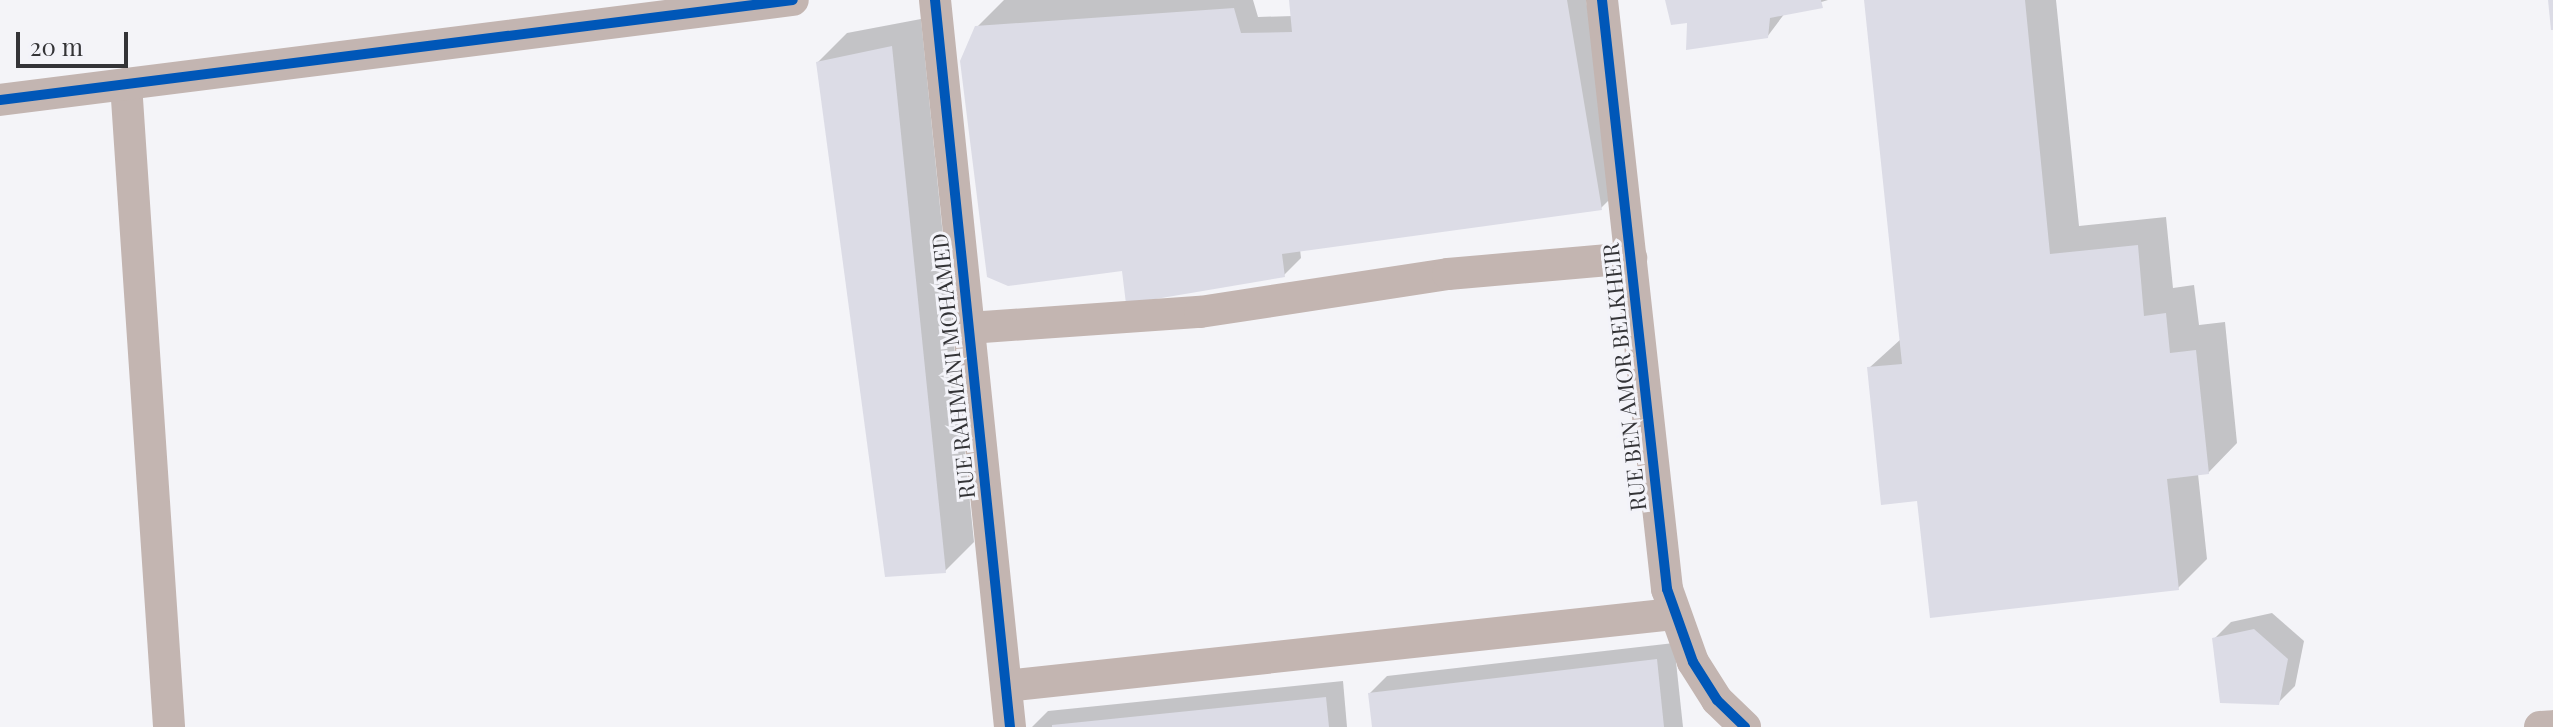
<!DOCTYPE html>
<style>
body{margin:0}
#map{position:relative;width:2553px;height:727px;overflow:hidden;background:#f4f4f8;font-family:"Playfair Display",serif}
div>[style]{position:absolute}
.shadow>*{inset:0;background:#0003}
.building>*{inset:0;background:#dcdce6}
.minor>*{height:32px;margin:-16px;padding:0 16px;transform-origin:16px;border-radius:16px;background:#c3b5b1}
.cycleway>*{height:10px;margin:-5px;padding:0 5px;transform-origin:5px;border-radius:5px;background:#0057b8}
span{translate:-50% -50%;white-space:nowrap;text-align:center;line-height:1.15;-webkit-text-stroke:6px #f3f3f9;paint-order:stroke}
.street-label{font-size:22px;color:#343437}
.scale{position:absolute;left:16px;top:32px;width:112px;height:36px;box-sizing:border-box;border:4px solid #343437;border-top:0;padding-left:10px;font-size:24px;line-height:28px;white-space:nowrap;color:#343437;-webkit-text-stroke:6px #f3f3f9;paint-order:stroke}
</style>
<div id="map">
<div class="shadow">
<div style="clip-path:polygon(1004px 0,1253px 0,1258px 17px,1293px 16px,1291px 0,1586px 0,1618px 191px,1601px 208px,1300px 249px,1301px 258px,1284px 275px,1128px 301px,1124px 269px,977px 27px)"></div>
<div style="clip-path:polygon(1667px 0,1828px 0,1785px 13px,1767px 37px,1689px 21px)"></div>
<div style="clip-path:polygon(1866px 0,2056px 0,2079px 226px,2166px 217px,2173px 288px,2194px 285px,2199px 325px,2225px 322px,2237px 443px,2208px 473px,2198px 474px,2207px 559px,2178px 588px,1869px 368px,1901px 339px)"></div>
<div style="clip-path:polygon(921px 19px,974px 542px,945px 571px,818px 62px,847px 33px)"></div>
<div style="clip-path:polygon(2272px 613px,2304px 641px,2295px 686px,2278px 703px,2214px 639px,2231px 622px)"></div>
<div style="clip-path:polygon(1674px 643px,1683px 727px,1374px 727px,1370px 693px,1387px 676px)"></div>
<div style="clip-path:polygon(1343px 681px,1347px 727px,1032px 727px,1048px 711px)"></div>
</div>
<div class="building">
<div style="clip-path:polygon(1289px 0,1567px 0,1602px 210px,1282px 254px,1285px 277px,1126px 304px,1122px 271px,1008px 286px,987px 277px,960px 61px,975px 26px,1234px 8px,1241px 33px,1292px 32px)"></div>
<div style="clip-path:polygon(1665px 0,1821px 0,1823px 8px,1770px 18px,1768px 38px,1686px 50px,1687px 23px,1671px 25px)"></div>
<div style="clip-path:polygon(1864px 0,2025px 0,2050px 254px,2138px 245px,2144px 316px,2166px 313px,2170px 353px,2196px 350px,2209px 474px,2167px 479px,2179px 590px,1930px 618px,1917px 501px,1881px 505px,1867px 367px,1902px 364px)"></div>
<div style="clip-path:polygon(2548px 0,2553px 0,2553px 30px,2551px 30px)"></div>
<div style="clip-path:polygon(892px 46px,946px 573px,885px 577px,816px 62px)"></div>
<div style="clip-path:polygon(2254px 629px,2288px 659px,2279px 705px,2220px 703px,2212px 638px)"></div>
<div style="clip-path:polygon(1657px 659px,1664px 727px,1372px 727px,1368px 693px)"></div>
<div style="clip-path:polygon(1326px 697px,1329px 727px,1052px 727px,1052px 725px)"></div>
</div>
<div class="minor">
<div style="left:935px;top:0;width:731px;rotate:84.11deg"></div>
<div style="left:1602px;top:0;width:593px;rotate:83.7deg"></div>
<div style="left:1667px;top:589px;width:77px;rotate:70.4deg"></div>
<div style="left:1693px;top:662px;width:45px;rotate:57.7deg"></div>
<div style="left:1717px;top:700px;width:39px;rotate:44deg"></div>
<div style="left:126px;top:84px;width:644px;rotate:86.17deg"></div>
<div style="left:0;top:100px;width:799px;rotate:-7.19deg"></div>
<div style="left:969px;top:328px;width:232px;rotate:-4deg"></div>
<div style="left:1200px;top:312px;width:251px;rotate:-8.7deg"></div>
<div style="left:1448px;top:274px;width:184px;rotate:-5deg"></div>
<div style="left:1006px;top:686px;width:671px;rotate:-6.16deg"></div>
<div style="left:2540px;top:727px;width:13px;rotate:-4deg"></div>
</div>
<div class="cycleway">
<div style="left:935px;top:0;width:731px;rotate:84.11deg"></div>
<div style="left:1602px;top:0;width:593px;rotate:83.7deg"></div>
<div style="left:1667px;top:589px;width:77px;rotate:70.4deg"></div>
<div style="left:1693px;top:662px;width:45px;rotate:57.7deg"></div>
<div style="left:1717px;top:700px;width:39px;rotate:44deg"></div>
<div style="left:0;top:100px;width:799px;rotate:-7.19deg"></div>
</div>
<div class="street-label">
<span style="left:953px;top:366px;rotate:-96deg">RUE RAHMANI MOHAMED</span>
<span style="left:1624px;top:377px;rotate:-96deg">RUE BEN AMOR BELKHEIR</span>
</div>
<div class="scale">20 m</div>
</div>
